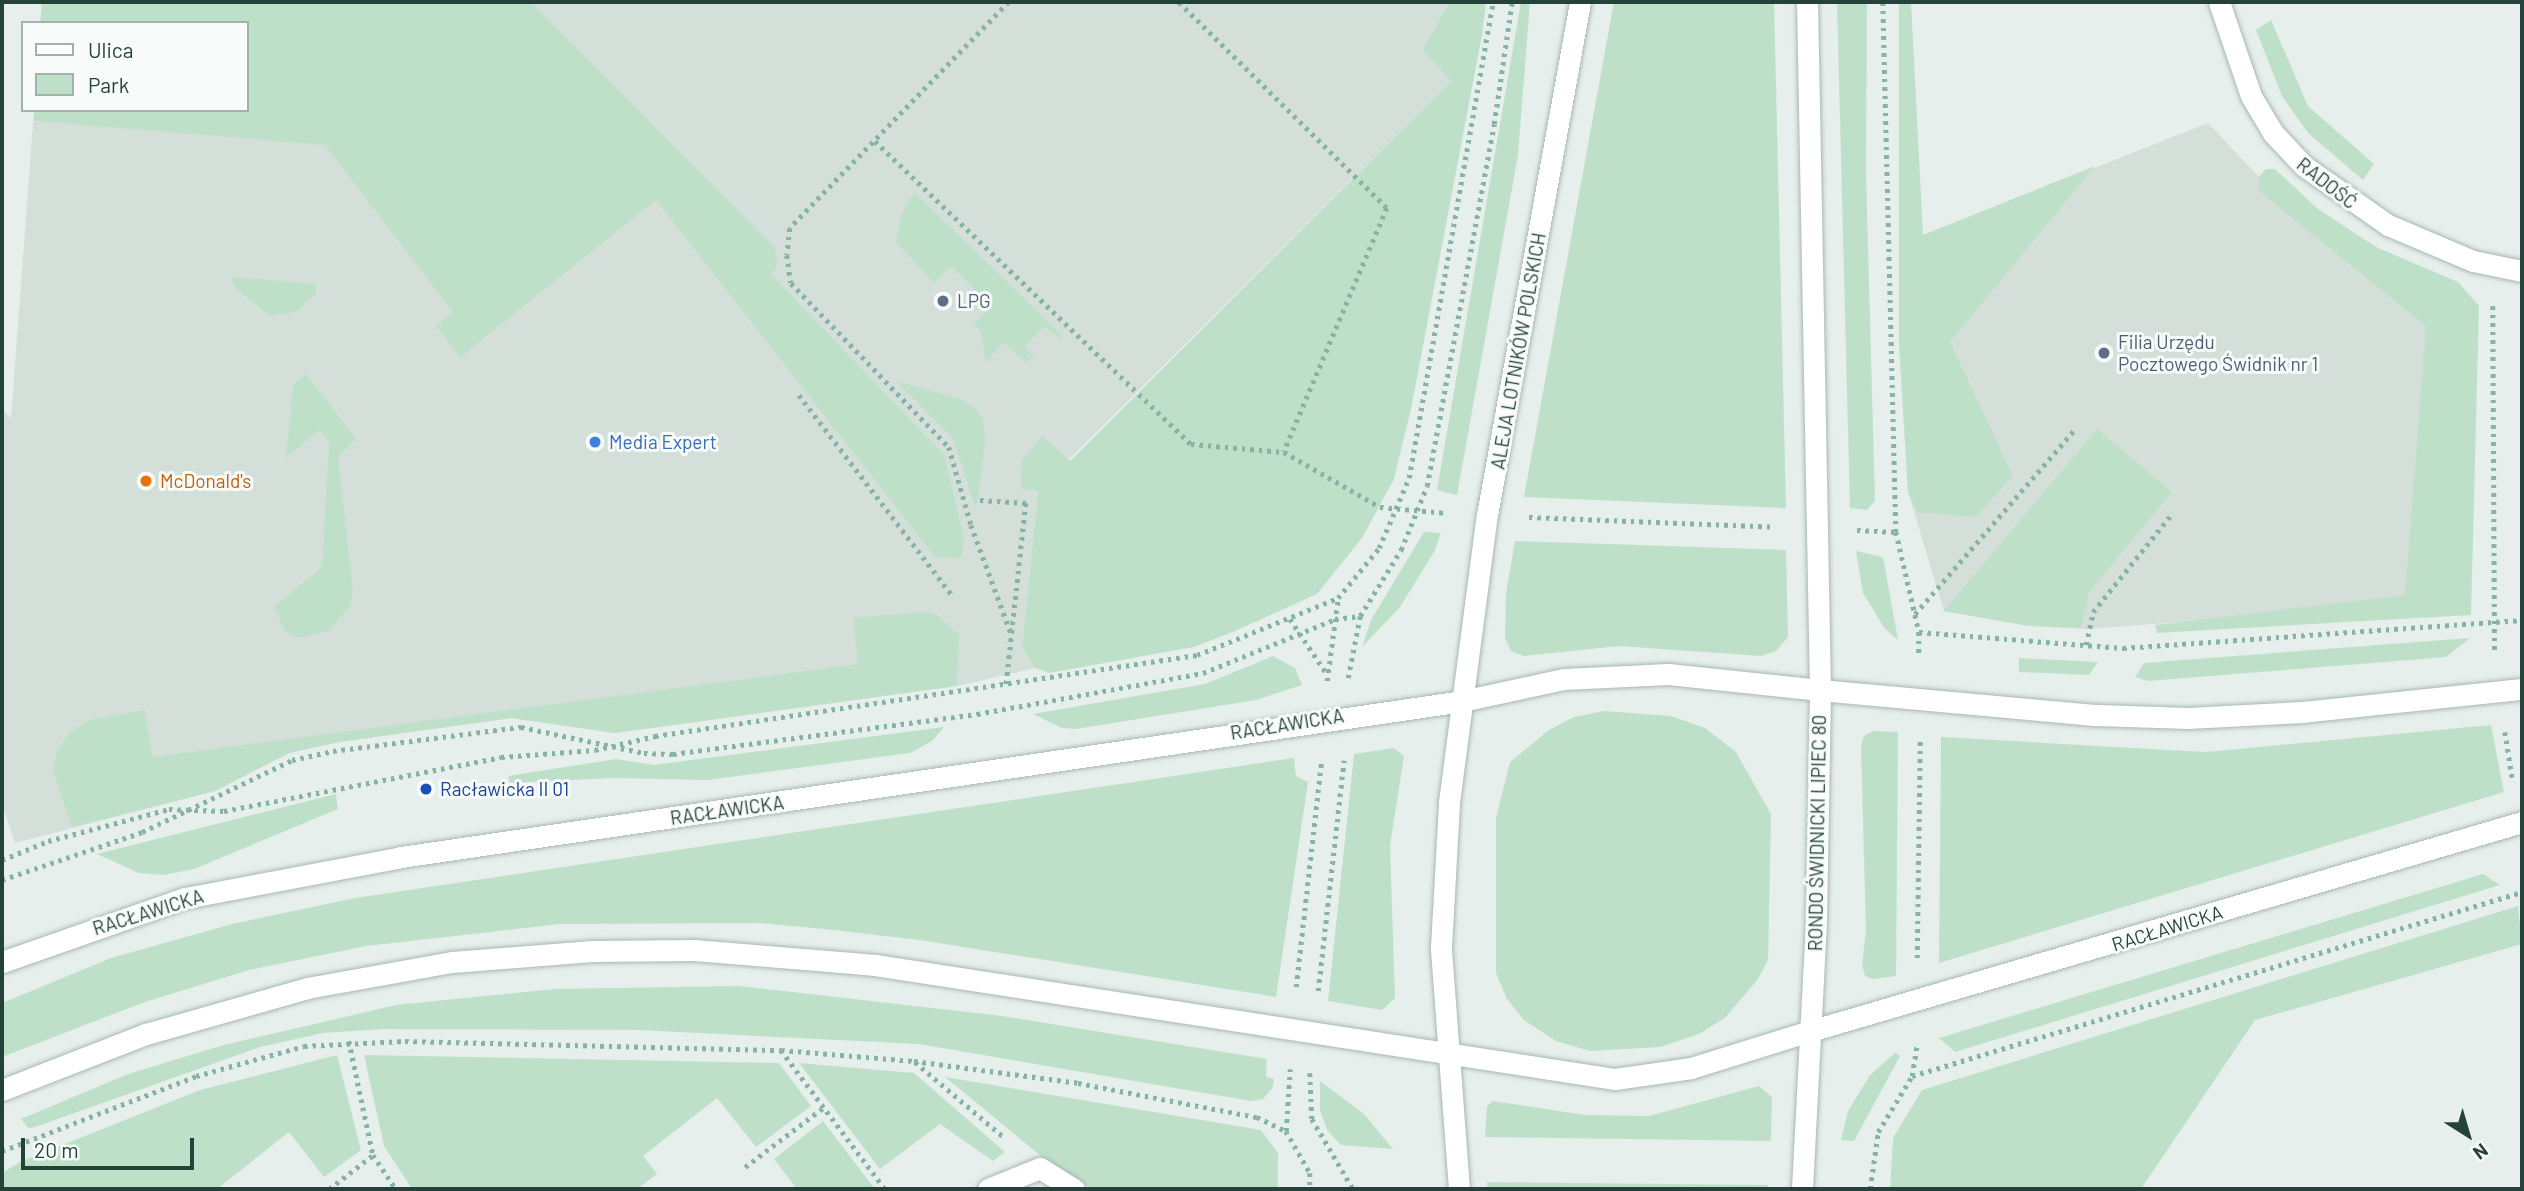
<!DOCTYPE html>
<meta charset="utf-8">
<style>
body{margin:0}
#map{position:relative;width:2524px;height:1191px;overflow:hidden;background:#e6efeb;font-family:Barlow,sans-serif}
div>[style]{position:absolute}
.built>*{inset:0;background:#d4dfda}
.green>*{inset:0;background:#bfe0c8}
.path>*{height:4.5px;margin-top:-2.25px;transform-origin:0;background:repeating-linear-gradient(90deg,#86b3a5 0 3.5px,transparent 0 8.5px)}
.roads{filter:drop-shadow(0 0 2px #a8b8b2) drop-shadow(0 0 2px #a8b8b2)}
.minor>*{height:21px;margin:-10.5px;padding:0 10.5px;transform-origin:10.5px;border-radius:10.5px;background:#fff}
.tertiary>*{height:21px;margin:-10.5px;padding:0 10.5px;transform-origin:10.5px;border-radius:10.5px;background:#fff}
.dots>*{width:19px;height:19px;translate:-50% -50%;box-sizing:border-box;border:4px solid #f7fbf9;border-radius:50%}
span{translate:-50% -50%;white-space:nowrap;text-align:center;line-height:1.15;-webkit-text-stroke:6px #f7fbf9;paint-order:stroke}
.street-label{font-size:19px;color:#24423a}
.service-label{font-size:19px;color:#4e5e75}
.left{translate:0 -50%;text-align:left}
.shop-label{font-size:19px;color:#366cbe}
.food-label{font-size:19px;color:#c56008}
.transit-label{font-size:19px;color:#164399}
.frame{position:absolute;inset:0;border:4px solid #24423a;pointer-events:none}
.legend{position:absolute;left:21px;top:21px;width:228px;height:91px;box-sizing:border-box;background:#f7fbf9;border:2px solid #a3b1ad;margin:0;padding:9px 12px;list-style:none;font-size:21px;color:#24423a}
.legend li{display:flex;align-items:center;gap:14px;height:35px}
.legend b{width:35px;border:2px solid #a3b1ad}
.north{position:absolute;left:2433px;top:1100px;width:70px;height:70px;-webkit-text-stroke:5px #f7fbf9;paint-order:stroke;rotate:143deg;font-size:19px;font-weight:700;line-height:28px;text-align:center;color:#24423a}
.north::after{content:'';display:block;margin:auto;width:24px;height:32px;background:#24423a;clip-path:polygon(50% 0,100% 100%,50% 72%,0 100%)}
.scale{position:absolute;left:21px;top:1138px;width:173px;height:32px;box-sizing:border-box;border:4px solid #24423a;border-top:0;padding-left:9px;font-size:21px;line-height:24px;white-space:nowrap;color:#24423a;-webkit-text-stroke:5px #f7fbf9;paint-order:stroke}
</style>
<div id="map">
<div class="built">
<div style="clip-path:polygon(169px 2px,1450px 2px,1422px 50px,1451px 81px,1038px 490px,1022px 647px,1035px 668px,957px 686px,615px 733px,511px 718px,339px 742px,289px 753px,215px 791px,15px 843px,2px 804px,2px 408px,11px 419px,34px 110px,247px 110px,247px 23px)"></div>
<div style="clip-path:polygon(2208px 123px,2259px 177px,2448px 335px,2437px 602px,2089px 629px,2029px 626px,1944px 611px,1908px 492px,1899px 344px,1902px 250px,1923px 236px)"></div>
</div>
<div class="green">
<div style="clip-path:polygon(42px 2px,531px 2px,775px 248px,777px 267px,771px 274px,944px 455px,964px 538px,962px 558px,935px 557px,656px 200px,460px 357px,436px 326px,453px 312px,325px 145px,34px 121px,34px 110px,247px 110px,247px 23px,40px 23px)"></div>
<div style="clip-path:polygon(1450px 2px,1486px 2px,1482px 35px,1411px 409px,1394px 479px,1362px 538px,1317px 594px,1235px 631px,1194px 647px,1049px 673px,1035px 668px,1022px 647px,1038px 491px,1021px 489px,1022px 460px,1043px 436px,1070px 461px,1451px 81px,1422px 50px)"></div>
<div style="clip-path:polygon(1521px 2px,1530px 2px,1518px 155px,1457px 495px,1437px 490px)"></div>
<div style="clip-path:polygon(1614px 2px,1774px 2px,1786px 508px,1524px 497px)"></div>
<div style="clip-path:polygon(1837px 2px,1867px 2px,1866px 173px,1875px 501px,1867px 510px,1850px 508px)"></div>
<div style="clip-path:polygon(1899px 2px,1911px 2px,1923px 235px,2095px 166px,1950px 342px,2013px 476px,1976px 517px,1917px 512px,1908px 492px,1899px 344px)"></div>
<div style="clip-path:polygon(2271px 20px,2308px 106px,2374px 164px,2363px 180px,2308px 133px,2282px 96px,2256px 30px)"></div>
<div style="clip-path:polygon(2266px 169px,2275px 169px,2318px 209px,2376px 247px,2458px 282px,2479px 306px,2471px 615px,2157px 633px,2155px 625px,2405px 595px,2426px 326px,2259px 191px,2259px 177px)"></div>
<div style="clip-path:polygon(914px 192px,1063px 336px,1060px 339px,1044px 326px,1025px 347px,1034px 356px,1026px 363px,1004px 342px,986px 362px,980px 330px,974px 324px,991px 305px,951px 266px,934px 283px,896px 242px,901px 215px)"></div>
<div style="clip-path:polygon(230px 277px,315px 284px,317px 292px,296px 312px,270px 316px,238px 290px)"></div>
<div style="clip-path:polygon(306px 374px,356px 439px,338px 457px,353px 590px,350px 606px,329px 631px,300px 638px,285px 632px,274px 607px,322px 567px,329px 441px,319px 430px,286px 458px,293px 386px)"></div>
<div style="clip-path:polygon(896px 381px,960px 399px,974px 407px,982px 418px,986px 437px,976px 510px,953px 438px)"></div>
<div style="clip-path:polygon(2097px 429px,2172px 492px,2089px 592px,2081px 628px,2029px 626px,1944px 611px)"></div>
<div style="clip-path:polygon(1424px 532px,1441px 533px,1434px 552px,1400px 607px,1362px 647px,1371px 620px)"></div>
<div style="clip-path:polygon(1515px 541px,1786px 550px,1788px 637px,1776px 651px,1761px 656px,1619px 646px,1524px 656px,1511px 651px,1505px 638px,1506px 593px)"></div>
<div style="clip-path:polygon(1856px 551px,1883px 557px,1898px 640px,1885px 629px,1863px 593px)"></div>
<div style="clip-path:polygon(924px 612px,936px 614px,959px 635px,957px 686px,615px 733px,511px 718px,339px 742px,289px 753px,215px 791px,72px 827px,53px 771px,57px 751px,69px 733px,89px 720px,145px 710px,152px 757px,858px 664px,853px 618px)"></div>
<div style="clip-path:polygon(2470px 638px,2446px 657px,2148px 681px,2135px 677px,2144px 663px)"></div>
<div style="clip-path:polygon(1273px 656px,1295px 668px,1302px 685px,1256px 700px,1076px 729px,1062px 728px,1033px 714px,1205px 684px)"></div>
<div style="clip-path:polygon(2019px 658px,2098px 662px,2089px 675px,2019px 672px)"></div>
<div style="clip-path:polygon(1604px 711px,1671px 716px,1705px 728px,1736px 752px,1771px 814px,1768px 960px,1758px 979px,1725px 1018px,1699px 1034px,1660px 1047px,1590px 1051px,1556px 1041px,1524px 1020px,1507px 999px,1496px 973px,1496px 818px,1510px 762px,1549px 730px,1574px 717px)"></div>
<div style="clip-path:polygon(2491px 725px,2504px 792px,1939px 963px,1941px 737px,2206px 752px)"></div>
<div style="clip-path:polygon(944px 727px,932px 741px,910px 753px,708px 780px,613px 778px,510px 783px,508px 776px,616px 759px,654px 765px)"></div>
<div style="clip-path:polygon(1873px 731px,1898px 732px,1896px 976px,1872px 979px,1865px 976px,1862px 965px,1866px 931px,1861px 746px,1864px 736px)"></div>
<div style="clip-path:polygon(1394px 748px,1404px 756px,1390px 845px,1395px 998px,1382px 1010px,1328px 1001px,1354px 754px)"></div>
<div style="clip-path:polygon(1294px 758px,1296px 776px,1308px 782px,1276px 997px,920px 940px,824px 929px,758px 923px,560px 924px,366px 946px,249px 970px,142px 1003px,2px 1057px,2px 1003px,111px 958px,232px 924px,355px 898px)"></div>
<div style="clip-path:polygon(336px 794px,338px 809px,194px 869px,163px 875px,139px 873px,97px 854px)"></div>
<div style="clip-path:polygon(2483px 874px,2500px 885px,1955px 1052px,1939px 1038px)"></div>
<div style="clip-path:polygon(2518px 906px,2522px 944px,2255px 1020px,2141px 1189px,1890px 1189px,1893px 1138px,1922px 1090px)"></div>
<div style="clip-path:polygon(740px 986px,1002px 1016px,1267px 1059px,1266px 1077px,1274px 1079px,1273px 1087px,1263px 1099px,1251px 1101px,919px 1044px,639px 1030px,381px 1029px,323px 1033px,260px 1047px,35px 1127px,28px 1128px,21px 1119px,128px 1074px,224px 1045px,396px 1005px,555px 989px)"></div>
<div style="clip-path:polygon(1895px 1053px,1900px 1056px,1854px 1141px,1841px 1140px,1848px 1111px,1870px 1075px)"></div>
<div style="clip-path:polygon(337px 1055px,361px 1150px,324px 1177px,289px 1132px,217px 1189px,2px 1189px,2px 1173px,20px 1162px,200px 1090px)"></div>
<div style="clip-path:polygon(364px 1055px,779px 1063px,811px 1106px,756px 1147px,717px 1098px,643px 1156px,657px 1174px,637px 1189px,412px 1189px,384px 1146px)"></div>
<div style="clip-path:polygon(799px 1063px,914px 1073px,1005px 1152px,993px 1161px,940px 1124px,880px 1169px)"></div>
<div style="clip-path:polygon(945px 1077px,1261px 1130px,1278px 1153px,1278px 1189px,1092px 1189px,1047px 1161px)"></div>
<div style="clip-path:polygon(1320px 1081px,1364px 1114px,1393px 1149px,1341px 1145px,1327px 1130px,1320px 1110px)"></div>
<div style="clip-path:polygon(1759px 1086px,1772px 1097px,1771px 1141px,1485px 1137px,1487px 1106px,1493px 1101px,1585px 1115px,1649px 1116px)"></div>
<div style="clip-path:polygon(823px 1121px,875px 1189px,797px 1189px,774px 1159px)"></div>
<div style="clip-path:polygon(1487px 1182px,1768px 1185px,1768px 1189px,1488px 1189px)"></div>
</div>
<div class="path">
<div style="left:1009px;top:2px;width:315px;rotate:134.1deg"></div>
<div style="left:790px;top:228px;width:27px;rotate:96deg"></div>
<div style="left:787px;top:255px;width:28px;rotate:82deg"></div>
<div style="left:791px;top:283px;width:228px;rotate:46.1deg"></div>
<div style="left:949px;top:447px;width:81px;rotate:74.2deg"></div>
<div style="left:971px;top:525px;width:118px;rotate:69.7deg"></div>
<div style="left:1179px;top:2px;width:293px;rotate:44.7deg"></div>
<div style="left:1387px;top:208px;width:265px;rotate:112.9deg"></div>
<div style="left:1883px;top:2px;width:530px;rotate:88.59deg"></div>
<div style="left:875px;top:141px;width:438px;rotate:43.8deg"></div>
<div style="left:1191px;top:444px;width:93px;rotate:4.9deg"></div>
<div style="left:1284px;top:452px;width:111px;rotate:29.8deg"></div>
<div style="left:1380px;top:507px;width:67px;rotate:5.1deg"></div>
<div style="left:2493px;top:306px;width:344px;rotate:89.7deg"></div>
<div style="left:799px;top:395px;width:252px;rotate:52.6deg"></div>
<div style="left:980px;top:500px;width:46px;rotate:3.7deg"></div>
<div style="left:1026px;top:503px;width:184px;rotate:96.2deg"></div>
<div style="left:1529px;top:517px;width:246px;rotate:2.3deg"></div>
<div style="left:1857px;top:530px;width:39px;rotate:3deg"></div>
<div style="left:1896px;top:532px;width:103px;rotate:77deg"></div>
<div style="left:1919px;top:632px;width:25px;rotate:90deg"></div>
<div style="left:1915px;top:614px;width:245px;rotate:-49.1deg"></div>
<div style="left:1290px;top:619px;width:66px;rotate:56.1deg"></div>
<div style="left:1919px;top:632px;width:205px;rotate:4.5deg"></div>
<div style="left:2123px;top:648px;width:400px;rotate:-4deg"></div>
<div style="left:2086px;top:645px;width:34px;rotate:-78deg"></div>
<div style="left:2093px;top:612px;width:124px;rotate:-51.2deg"></div>
<div style="left:1348px;top:678px;width:63px;rotate:-79deg"></div>
<div style="left:1360px;top:616px;width:78px;rotate:-58.2deg"></div>
<div style="left:1401px;top:550px;width:69px;rotate:-67.9deg"></div>
<div style="left:1427px;top:486px;width:368px;rotate:-79.5deg"></div>
<div style="left:1494px;top:124px;width:123px;rotate:-81.6deg"></div>
<div style="left:1327px;top:681px;width:83px;rotate:-82.4deg"></div>
<div style="left:2505px;top:732px;width:51px;rotate:80.9deg"></div>
<div style="left:2px;top:860px;width:50px;rotate:-22.4deg"></div>
<div style="left:48px;top:841px;width:125px;rotate:-14.8deg"></div>
<div style="left:169px;top:809px;width:55px;rotate:2.1deg"></div>
<div style="left:224px;top:811px;width:282px;rotate:-11deg"></div>
<div style="left:501px;top:757px;width:94px;rotate:-4.3deg"></div>
<div style="left:595px;top:750px;width:62px;rotate:-13.1deg"></div>
<div style="left:655px;top:736px;width:548px;rotate:-8.5deg"></div>
<div style="left:1197px;top:655px;width:152px;rotate:-22deg"></div>
<div style="left:1338px;top:598px;width:65px;rotate:-50.6deg"></div>
<div style="left:1379px;top:548px;width:76px;rotate:-66.8deg"></div>
<div style="left:1409px;top:478px;width:483px;rotate:-80deg"></div>
<div style="left:2px;top:880px;width:148px;rotate:-18.9deg"></div>
<div style="left:142px;top:832px;width:166px;rotate:-25.6deg"></div>
<div style="left:292px;top:760px;width:42px;rotate:-12.4deg"></div>
<div style="left:333px;top:751px;width:190px;rotate:-7.3deg"></div>
<div style="left:521px;top:727px;width:126px;rotate:11.9deg"></div>
<div style="left:644px;top:753px;width:29px;rotate:2deg"></div>
<div style="left:673px;top:754px;width:307px;rotate:-7.5deg"></div>
<div style="left:977px;top:714px;width:230px;rotate:-10.3deg"></div>
<div style="left:1203px;top:673px;width:143px;rotate:-22.2deg"></div>
<div style="left:1335px;top:619px;width:25px;rotate:-7deg"></div>
<div style="left:1917px;top:958px;width:219px;rotate:-89.2deg"></div>
<div style="left:1296px;top:987px;width:225px;rotate:-83.6deg"></div>
<div style="left:1318px;top:991px;width:232px;rotate:-83.6deg"></div>
<div style="left:349px;top:1041px;width:116px;rotate:78.1deg"></div>
<div style="left:373px;top:1155px;width:41px;rotate:55.9deg"></div>
<div style="left:781px;top:1050px;width:174px;rotate:53.2deg"></div>
<div style="left:915px;top:1062px;width:118px;rotate:40.2deg"></div>
<div style="left:1310px;top:1073px;width:46px;rotate:87.5deg"></div>
<div style="left:1312px;top:1119px;width:81px;rotate:59.6deg"></div>
<div style="left:1912px;top:1076px;width:637px;rotate:-16.79deg"></div>
<div style="left:1286px;top:1131px;width:62px;rotate:-86.3deg"></div>
<div style="left:2px;top:1151px;width:208px;rotate:-21.1deg"></div>
<div style="left:196px;top:1076px;width:112px;rotate:-15.5deg"></div>
<div style="left:304px;top:1046px;width:101px;rotate:-2.8deg"></div>
<div style="left:405px;top:1041px;width:376px;rotate:1.4deg"></div>
<div style="left:781px;top:1050px;width:133px;rotate:4.7deg"></div>
<div style="left:914px;top:1061px;width:165px;rotate:7.6deg"></div>
<div style="left:1078px;top:1083px;width:182px;rotate:10.8deg"></div>
<div style="left:1257px;top:1117px;width:32px;rotate:26deg"></div>
<div style="left:1286px;top:1131px;width:48px;rotate:60.3deg"></div>
<div style="left:1310px;top:1173px;width:16px;rotate:90deg"></div>
<div style="left:745px;top:1167px;width:98px;rotate:-37.1deg"></div>
<div style="left:329px;top:1189px;width:56px;rotate:-37.7deg"></div>
<div style="left:1870px;top:1189px;width:58px;rotate:-82deg"></div>
<div style="left:1878px;top:1132px;width:66px;rotate:-58.7deg"></div>
<div style="left:1912px;top:1076px;width:32px;rotate:-81deg"></div>
</div>
<div class="roads">
<div class="minor">
<div style="left:2219px;top:2px;width:99px;rotate:71.2deg"></div>
<div style="left:2251px;top:96px;width:43px;rotate:59.3deg"></div>
<div style="left:2273px;top:133px;width:45px;rotate:46.8deg"></div>
<div style="left:2304px;top:166px;width:103px;rotate:35.1deg"></div>
<div style="left:2388px;top:225px;width:92px;rotate:23deg"></div>
<div style="left:2473px;top:261px;width:50px;rotate:11.5deg"></div>
<div style="left:1820px;top:690px;width:278px;rotate:5.2deg"></div>
<div style="left:2097px;top:715px;width:91px;rotate:1.9deg"></div>
<div style="left:2188px;top:718px;width:114px;rotate:-3deg"></div>
<div style="left:2302px;top:712px;width:221px;rotate:-6deg"></div>
<div style="left:1810px;top:1031px;width:742px;rotate:-16.36deg"></div>
<div style="left:988px;top:1189px;width:56px;rotate:-22deg"></div>
<div style="left:1040px;top:1168px;width:40px;rotate:32deg"></div>
</div>
<div class="tertiary">
<div style="left:2px;top:962px;width:194px;rotate:-19.3deg"></div>
<div style="left:185px;top:898px;width:220px;rotate:-10.7deg"></div>
<div style="left:401px;top:857px;width:1072px;rotate:-8.36deg"></div>
<div style="left:1462px;top:701px;width:104px;rotate:-12.2deg"></div>
<div style="left:1564px;top:679px;width:104px;rotate:-2.8deg"></div>
<div style="left:1668px;top:674px;width:153px;rotate:6deg"></div>
<div style="left:2px;top:1090px;width:155px;rotate:-21.3deg"></div>
<div style="left:146px;top:1034px;width:167px;rotate:-15.9deg"></div>
<div style="left:307px;top:988px;width:147px;rotate:-10.2deg"></div>
<div style="left:452px;top:962px;width:141px;rotate:-4.5deg"></div>
<div style="left:593px;top:951px;width:101px;rotate:-0.6deg"></div>
<div style="left:694px;top:950px;width:182px;rotate:4.7deg"></div>
<div style="left:875px;top:965px;width:749px;rotate:8.76deg"></div>
<div style="left:1615px;top:1079px;width:77px;rotate:-8.2deg"></div>
<div style="left:1691px;top:1068px;width:125px;rotate:-17.3deg"></div>
<div style="left:1459px;top:1189px;width:243px;rotate:-94.3deg"></div>
<div style="left:1441px;top:947px;width:145px;rotate:-86.8deg"></div>
<div style="left:1449px;top:802px;width:290px;rotate:-82.5deg"></div>
<div style="left:1487px;top:515px;width:521px;rotate:-79.72deg"></div>
<div style="left:1802px;top:1189px;width:269px;rotate:-87deg"></div>
<div style="left:1816px;top:920px;width:230px;rotate:-89deg"></div>
<div style="left:1820px;top:690px;width:688px;rotate:-91.08deg"></div>
</div>
</div>
<div class="dots">
<div style="left:943px;top:301px;background:#5c6f8a"></div>
<div style="left:2104px;top:353px;background:#5c6f8a"></div>
<div style="left:595px;top:442px;background:#3f7fe0"></div>
<div style="left:146px;top:481px;background:#e8710a"></div>
<div style="left:426px;top:789px;background:#1a4fb4"></div>
</div>
<div class="street-label">
<span style="left:2327px;top:183px;rotate:38deg">RADOŚĆ</span>
<span style="left:1518px;top:351px;rotate:-80deg">ALEJA LOTNIKÓW POLSKICH</span>
<span style="left:1287px;top:724px;rotate:-9deg">RACŁAWICKA</span>
<span style="left:727px;top:810px;rotate:-8deg">RACŁAWICKA</span>
<span style="left:1817px;top:833px;rotate:-89deg">RONDO ŚWIDNICKI LIPIEC 80</span>
<span style="left:148px;top:912px;rotate:-17deg">RACŁAWICKA</span>
<span style="left:2167px;top:928px;rotate:-17deg">RACŁAWICKA</span>
</div>
<div class="service-label">
<span class="left" style="left:957px;top:301px">LPG</span>
<span class="left" style="left:2118px;top:353px">Filia Urzędu<br>Pocztowego Świdnik nr 1</span>
</div>
<div class="shop-label">
<span class="left" style="left:609px;top:442px">Media Expert</span>
</div>
<div class="food-label">
<span class="left" style="left:160px;top:481px">McDonald's</span>
</div>
<div class="transit-label">
<span class="left" style="left:440px;top:789px">Racławicka II 01</span>
</div>
<div class="frame"></div>
<ul class="legend">
<li><b style="height:9px;background:#fff"></b>Ulica</li>
<li><b style="height:19px;background:#bfe0c8"></b>Park</li>
</ul>
<div class="north">N</div>
<div class="scale">20 m</div>
</div>
